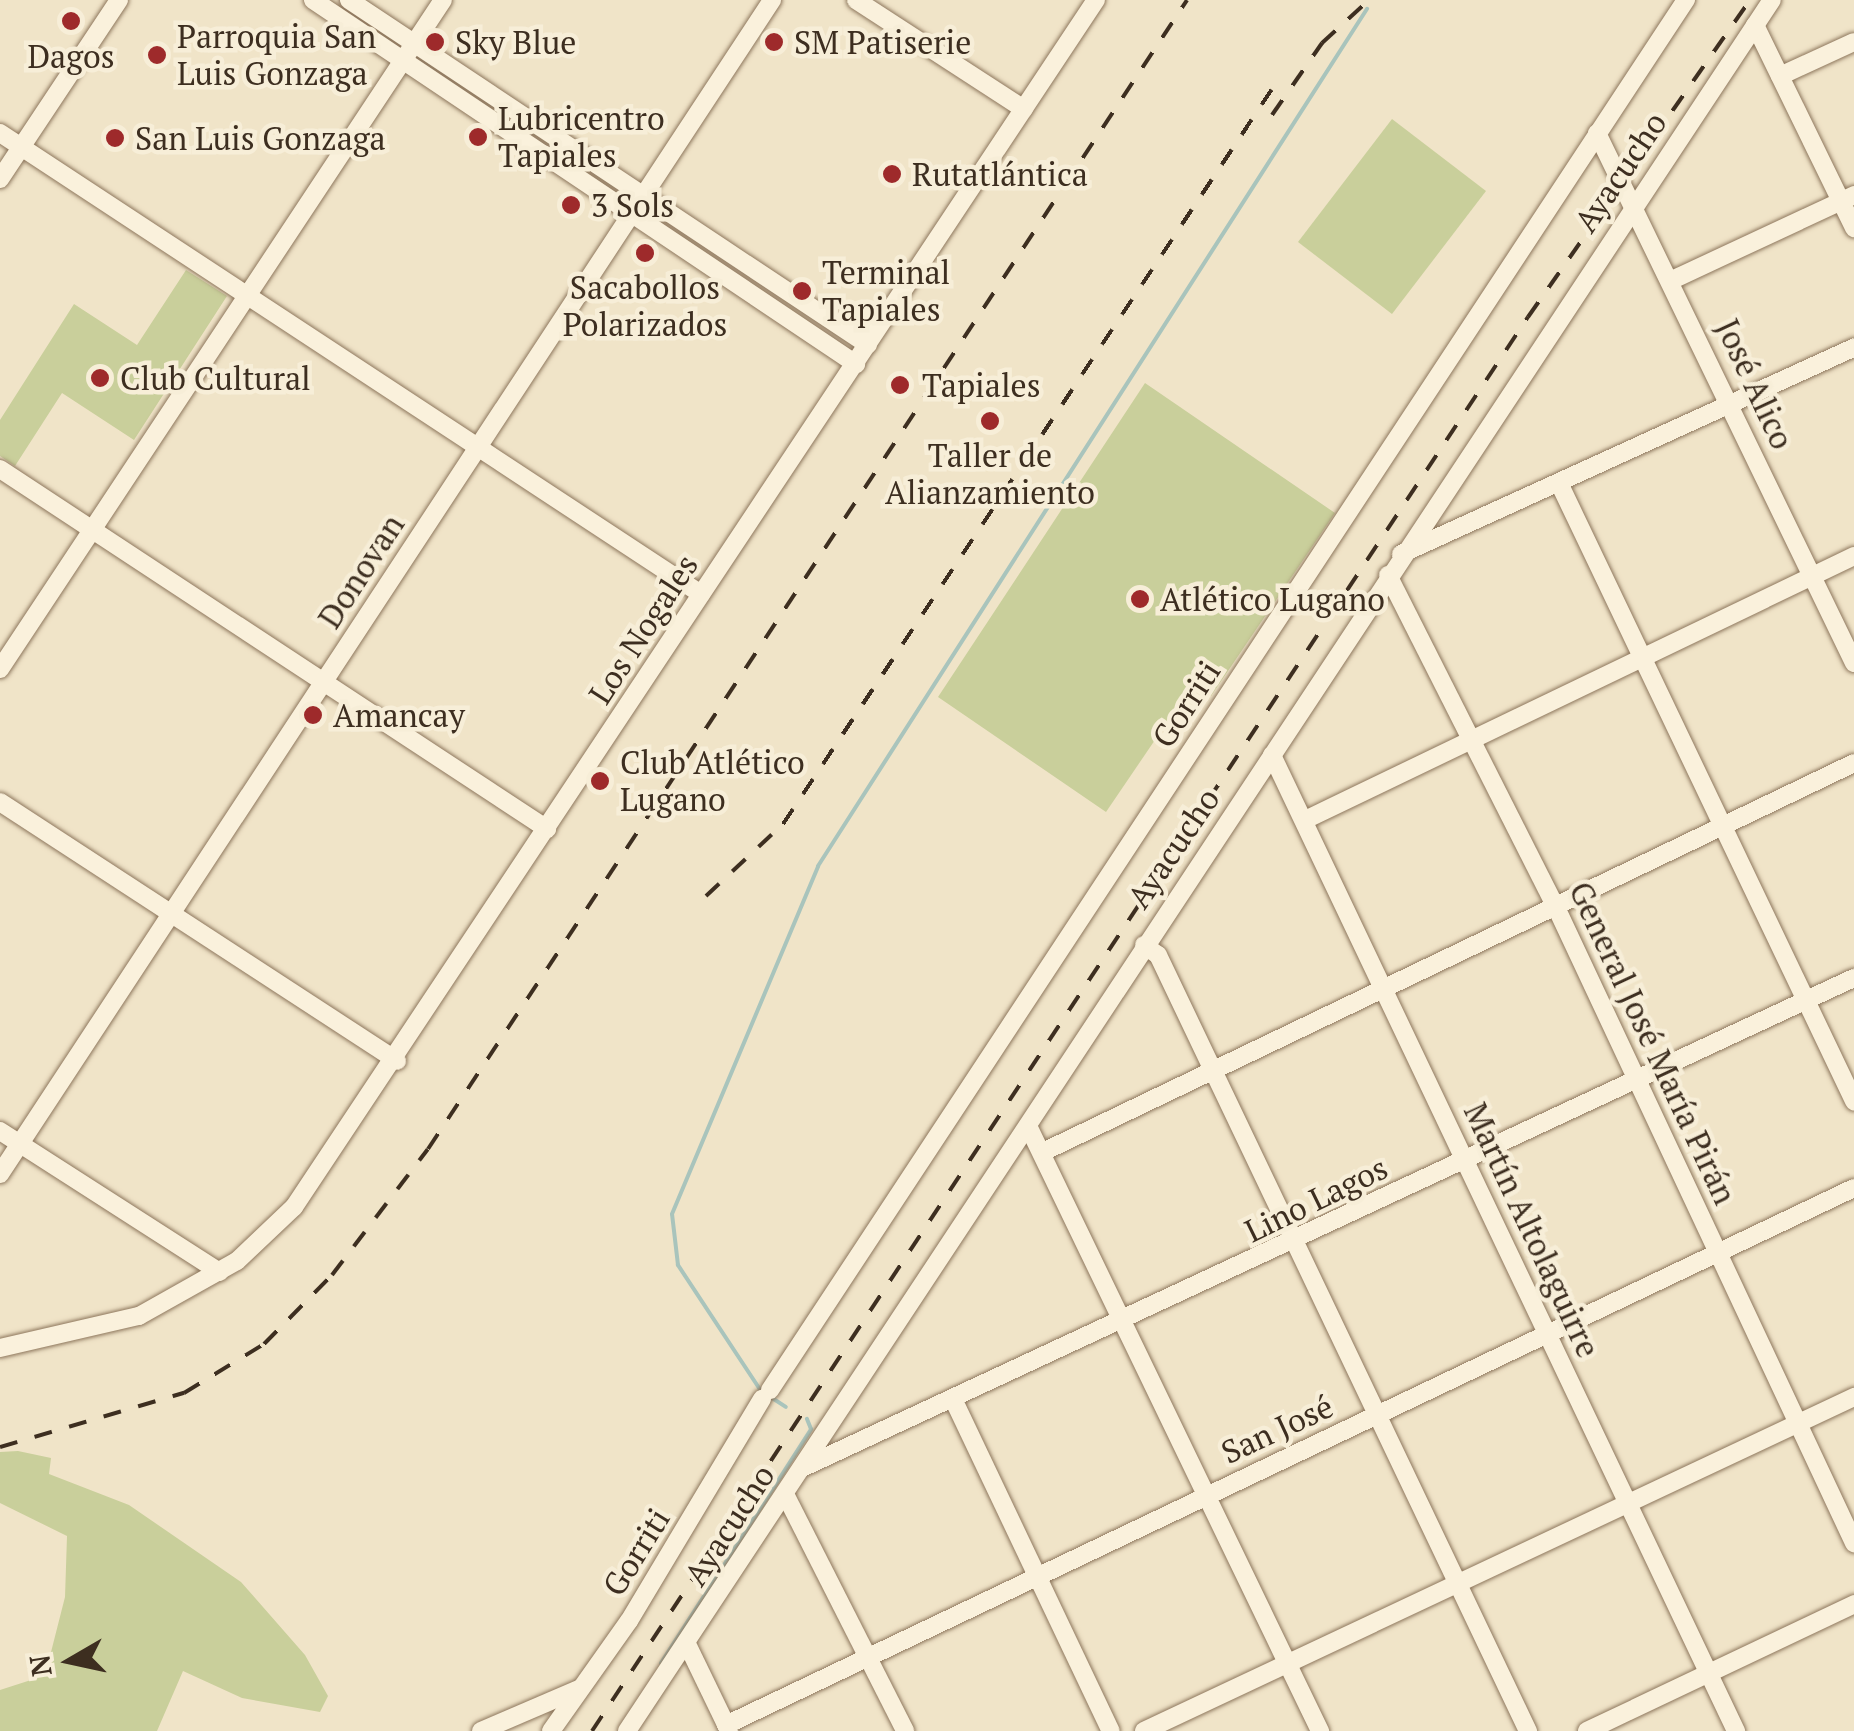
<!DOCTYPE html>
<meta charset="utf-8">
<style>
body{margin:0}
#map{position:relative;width:1854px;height:1731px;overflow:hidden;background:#f0e4c8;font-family:"PT Serif",serif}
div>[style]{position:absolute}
.green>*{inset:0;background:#c9cf9b}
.stream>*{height:4px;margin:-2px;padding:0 2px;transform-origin:2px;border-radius:2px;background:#a9c4bc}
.roads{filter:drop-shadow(0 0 2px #8d765c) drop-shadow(0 0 2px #8d765c)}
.minor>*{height:18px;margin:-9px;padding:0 9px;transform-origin:9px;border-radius:9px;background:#faf1dc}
.rail>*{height:4px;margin-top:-2px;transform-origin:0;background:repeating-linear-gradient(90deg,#3d2e20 0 18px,transparent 0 36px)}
.dots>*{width:28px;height:28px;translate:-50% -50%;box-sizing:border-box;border:5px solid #f7eed8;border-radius:50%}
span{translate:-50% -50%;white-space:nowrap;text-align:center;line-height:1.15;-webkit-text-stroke:9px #f7eed8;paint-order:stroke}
.poi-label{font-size:32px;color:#3d2e20}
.left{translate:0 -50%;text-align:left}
.street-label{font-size:32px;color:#3d2e20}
.north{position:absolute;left:20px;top:1611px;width:100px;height:100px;-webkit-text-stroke:8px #f7eed8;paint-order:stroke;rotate:261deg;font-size:28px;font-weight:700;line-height:40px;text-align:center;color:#3d2e20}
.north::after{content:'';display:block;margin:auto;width:35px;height:45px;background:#3d2e20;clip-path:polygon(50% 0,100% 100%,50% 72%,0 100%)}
</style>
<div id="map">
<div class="green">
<div style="clip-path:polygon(1392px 119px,1486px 191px,1392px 314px,1298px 242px)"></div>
<div style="clip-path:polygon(186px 270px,227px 296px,134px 440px,62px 393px,15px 466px,0 456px,0 420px,74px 304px,137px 345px)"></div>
<div style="clip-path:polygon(1145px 383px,1335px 513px,1211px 696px,1193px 684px,1106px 812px,938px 697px)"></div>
<div style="clip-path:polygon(18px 1451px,51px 1458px,49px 1474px,129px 1505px,241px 1582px,305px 1655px,328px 1696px,320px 1712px,242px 1698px,183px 1671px,157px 1731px,0 1731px,0 1690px,31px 1680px,50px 1656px,65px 1597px,67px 1536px,0 1503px,0 1452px)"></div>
</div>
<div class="stream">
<div style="left:761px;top:1391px;width:151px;rotate:-123.4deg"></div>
<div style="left:678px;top:1265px;width:51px;rotate:-96.7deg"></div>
<div style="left:672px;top:1214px;width:377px;rotate:-67.2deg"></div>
<div style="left:818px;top:866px;width:1018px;rotate:-57.36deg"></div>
<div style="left:769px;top:1396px;width:20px;rotate:33deg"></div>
<div style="left:661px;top:1663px;width:278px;rotate:-57.3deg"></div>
<div style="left:811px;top:1429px;width:11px;rotate:-112deg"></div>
</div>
<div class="roads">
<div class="minor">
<div style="left:313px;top:0;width:654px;rotate:33.84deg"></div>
<div style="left:349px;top:0;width:623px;rotate:33.61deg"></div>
<div style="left:856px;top:0;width:200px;rotate:33deg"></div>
<div style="left:1755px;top:25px;width:226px;rotate:64deg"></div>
<div style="left:1780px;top:76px;width:81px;rotate:-24.7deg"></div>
<div style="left:0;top:133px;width:839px;rotate:33.33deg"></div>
<div style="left:1597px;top:133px;width:589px;rotate:64.13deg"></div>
<div style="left:0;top:179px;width:215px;rotate:-56.4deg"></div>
<div style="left:1672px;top:280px;width:201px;rotate:-25deg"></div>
<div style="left:0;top:469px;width:655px;rotate:33.35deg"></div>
<div style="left:1560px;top:485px;width:683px;rotate:64.49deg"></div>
<div style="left:1401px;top:554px;width:498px;rotate:-24.5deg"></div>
<div style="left:1388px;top:575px;width:370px;rotate:63.2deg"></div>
<div style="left:1555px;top:905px;width:705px;rotate:64.89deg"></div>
<div style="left:0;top:669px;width:802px;rotate:-56.49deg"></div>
<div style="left:1272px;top:755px;width:1081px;rotate:64.57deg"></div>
<div style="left:0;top:802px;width:474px;rotate:33.1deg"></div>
<div style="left:1305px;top:820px;width:609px;rotate:-25.68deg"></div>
<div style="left:1144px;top:945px;width:17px;rotate:36deg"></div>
<div style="left:1158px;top:955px;width:860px;rotate:64.51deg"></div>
<div style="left:1029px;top:1128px;width:670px;rotate:64.24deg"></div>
<div style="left:0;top:1131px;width:261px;rotate:32.7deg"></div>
<div style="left:1045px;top:1151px;width:897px;rotate:-25.62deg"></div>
<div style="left:0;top:1174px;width:1405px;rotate:-56.67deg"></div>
<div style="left:0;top:1348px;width:143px;rotate:-13deg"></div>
<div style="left:139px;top:1316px;width:112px;rotate:-29.3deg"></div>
<div style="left:237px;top:1261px;width:79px;rotate:-43.5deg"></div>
<div style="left:294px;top:1207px;width:1449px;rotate:-56.4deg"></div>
<div style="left:770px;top:1390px;width:1665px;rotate:-56.62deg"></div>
<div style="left:955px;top:1403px;width:363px;rotate:64.6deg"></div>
<div style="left:802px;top:1468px;width:1161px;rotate:-24.98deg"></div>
<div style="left:785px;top:1494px;width:266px;rotate:63.1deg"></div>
<div style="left:687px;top:1644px;width:97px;rotate:64.2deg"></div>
<div style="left:726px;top:1725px;width:1249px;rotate:-25.46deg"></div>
<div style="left:481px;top:1731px;width:107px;rotate:-23.2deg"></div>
<div style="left:551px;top:1731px;width:135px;rotate:-54.7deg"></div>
<div style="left:629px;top:1621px;width:259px;rotate:-59.1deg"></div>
<div style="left:627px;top:1731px;width:2075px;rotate:-56.52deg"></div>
<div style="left:1144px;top:1731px;width:785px;rotate:-25.19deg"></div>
<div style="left:1587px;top:1731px;width:296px;rotate:-25.4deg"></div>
</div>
</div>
<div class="rail">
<div style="left:1272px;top:115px;width:88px;rotate:-55.2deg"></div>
<div style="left:1322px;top:43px;width:64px;rotate:-42.5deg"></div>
<div style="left:706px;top:896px;width:105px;rotate:-43.1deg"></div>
<div style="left:783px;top:824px;width:883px;rotate:-56.36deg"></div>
<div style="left:0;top:1447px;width:192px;rotate:-16.4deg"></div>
<div style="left:184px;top:1393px;width:94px;rotate:-31.5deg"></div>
<div style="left:264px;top:1344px;width:97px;rotate:-45.4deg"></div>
<div style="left:332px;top:1275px;width:158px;rotate:-52.7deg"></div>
<div style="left:428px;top:1149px;width:1377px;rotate:-56.55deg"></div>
<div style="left:592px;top:1731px;width:1696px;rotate:-56.5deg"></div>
<div style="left:1528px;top:317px;width:387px;rotate:-55deg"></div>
</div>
<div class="dots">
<div style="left:71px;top:21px;background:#9e2a2b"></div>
<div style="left:435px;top:42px;background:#9e2a2b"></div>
<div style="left:774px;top:42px;background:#9e2a2b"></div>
<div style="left:157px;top:55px;background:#9e2a2b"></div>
<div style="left:478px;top:137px;background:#9e2a2b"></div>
<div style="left:115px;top:138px;background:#9e2a2b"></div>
<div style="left:892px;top:174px;background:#9e2a2b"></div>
<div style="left:571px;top:205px;background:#9e2a2b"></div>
<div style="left:645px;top:253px;background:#9e2a2b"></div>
<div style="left:802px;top:291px;background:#9e2a2b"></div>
<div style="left:100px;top:378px;background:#9e2a2b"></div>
<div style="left:900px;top:385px;background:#9e2a2b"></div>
<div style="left:990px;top:421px;background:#9e2a2b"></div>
<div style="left:1140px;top:599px;background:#9e2a2b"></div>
<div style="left:313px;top:715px;background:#9e2a2b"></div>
<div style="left:600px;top:781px;background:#9e2a2b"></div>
</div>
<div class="poi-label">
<span class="left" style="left:177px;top:55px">Parroquia San<br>Luis Gonzaga</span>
<span class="left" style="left:455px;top:42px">Sky Blue</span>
<span class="left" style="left:794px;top:42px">SM Patiserie</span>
<span style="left:71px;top:56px">Dagos</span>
<span class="left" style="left:498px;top:137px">Lubricentro<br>Tapiales</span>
<span class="left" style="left:135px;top:138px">San Luis Gonzaga</span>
<span class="left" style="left:912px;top:174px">Rutatlántica</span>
<span class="left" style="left:591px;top:205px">3 Sols</span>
<span class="left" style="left:822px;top:291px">Terminal<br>Tapiales</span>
<span style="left:645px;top:306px">Sacabollos<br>Polarizados</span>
<span class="left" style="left:120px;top:378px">Club Cultural</span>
<span class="left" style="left:922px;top:385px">Tapiales</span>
<span style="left:990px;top:474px">Taller de<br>Alianzamiento</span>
<span class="left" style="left:1160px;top:599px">Atlético Lugano</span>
<span class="left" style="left:333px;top:715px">Amancay</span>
<span class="left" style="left:620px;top:781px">Club Atlético<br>Lugano</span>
</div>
<div class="street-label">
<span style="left:1620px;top:172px;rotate:-56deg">Ayacucho</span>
<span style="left:1755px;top:384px;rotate:65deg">José Alico</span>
<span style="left:361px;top:571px;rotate:-57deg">Donovan</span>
<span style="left:643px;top:629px;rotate:-57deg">Los Nogales</span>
<span style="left:1186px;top:704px;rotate:-57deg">Gorriti</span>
<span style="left:1173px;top:848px;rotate:-56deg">Ayacucho</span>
<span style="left:1653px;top:1043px;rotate:65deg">General José María Pirán</span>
<span style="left:1316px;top:1199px;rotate:-26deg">Lino Lagos</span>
<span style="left:1532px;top:1230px;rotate:65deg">Martín Altolaguirre</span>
<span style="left:1277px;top:1429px;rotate:-25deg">San José</span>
<span style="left:729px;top:1525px;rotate:-57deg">Ayacucho</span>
<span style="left:636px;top:1552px;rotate:-58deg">Gorriti</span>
</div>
<div class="north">N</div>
</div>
